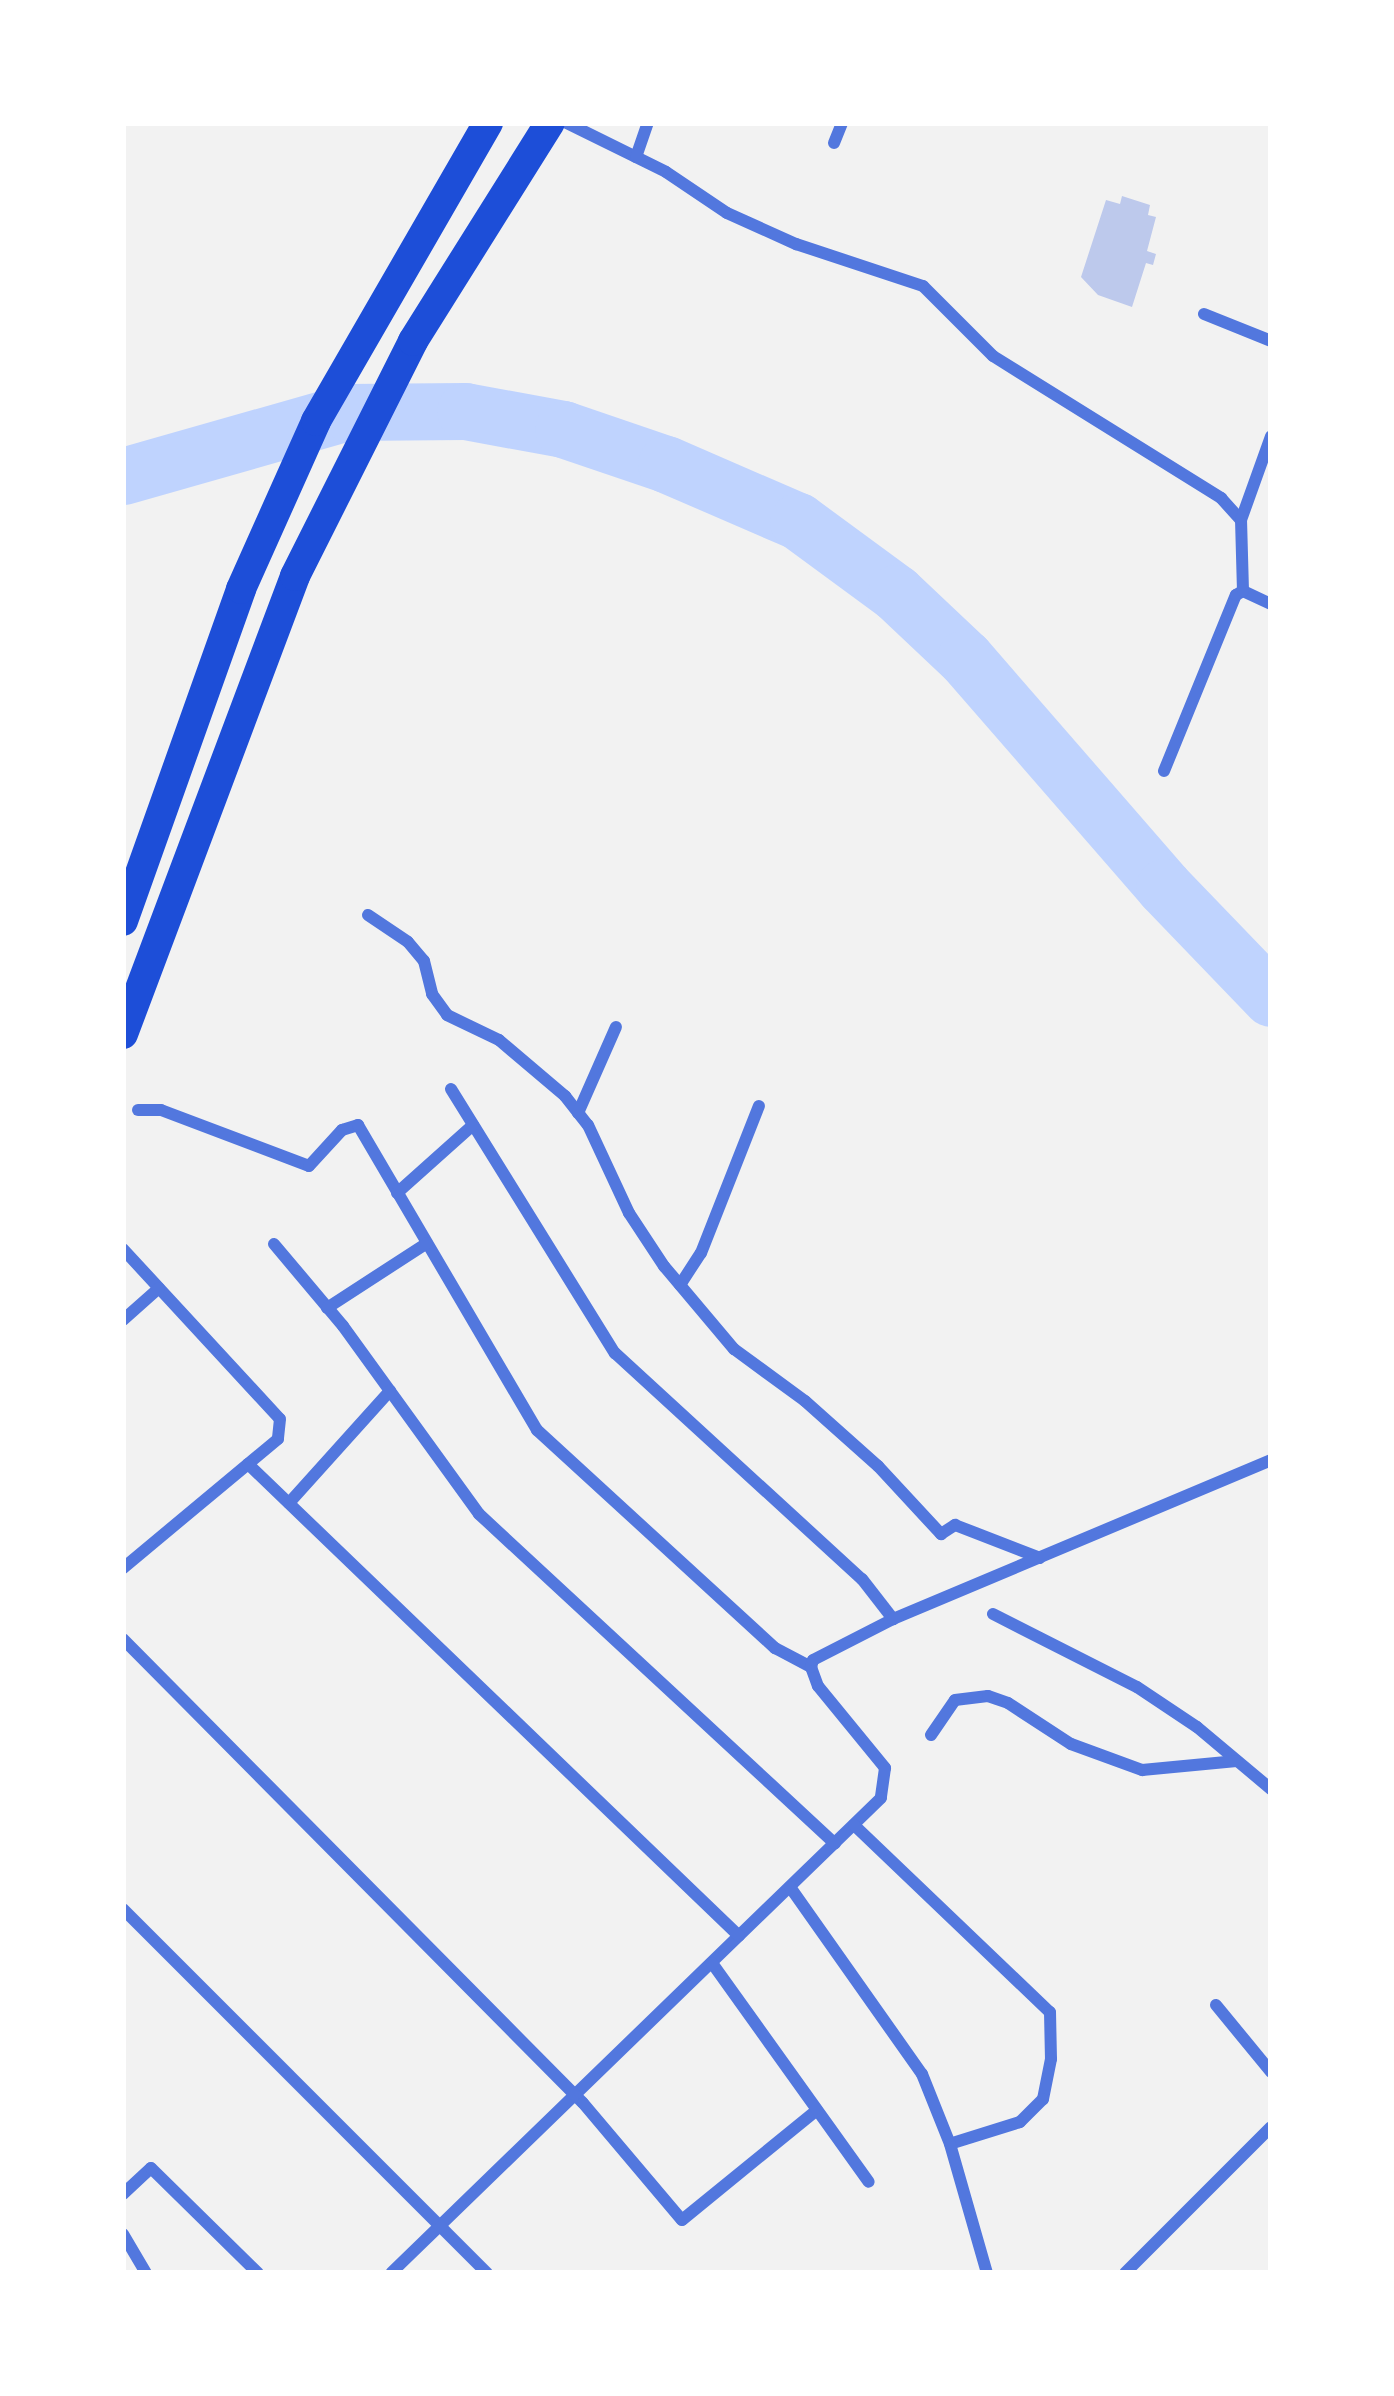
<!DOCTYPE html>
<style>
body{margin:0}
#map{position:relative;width:1394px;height:2396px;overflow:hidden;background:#f2f2f2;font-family:Rubik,sans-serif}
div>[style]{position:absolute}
.river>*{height:57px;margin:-28.5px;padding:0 28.5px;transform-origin:28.5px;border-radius:28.5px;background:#bfd3fe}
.building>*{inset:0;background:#bdc9ec}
.minor>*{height:12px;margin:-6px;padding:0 6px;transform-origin:6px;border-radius:6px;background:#5277de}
.trunk>*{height:30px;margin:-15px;padding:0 15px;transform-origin:15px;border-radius:15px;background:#1d4ed8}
span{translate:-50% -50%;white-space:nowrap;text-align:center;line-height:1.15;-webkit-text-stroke:9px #fff;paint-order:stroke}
.frame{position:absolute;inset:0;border:126px solid #fff;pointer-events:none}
</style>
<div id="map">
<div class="river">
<div style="left:123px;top:476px;width:233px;rotate:-15.9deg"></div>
<div style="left:347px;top:412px;width:118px;rotate:-0.5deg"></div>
<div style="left:465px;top:411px;width:100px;rotate:10.4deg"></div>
<div style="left:563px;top:429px;width:109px;rotate:18.8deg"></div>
<div style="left:666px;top:464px;width:144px;rotate:23.4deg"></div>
<div style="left:798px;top:521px;width:122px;rotate:36.3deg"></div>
<div style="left:896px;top:593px;width:95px;rotate:43.3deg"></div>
<div style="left:965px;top:658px;width:303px;rotate:49deg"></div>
<div style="left:1164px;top:887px;width:154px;rotate:46.1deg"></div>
</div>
<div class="building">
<div style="clip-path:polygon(1122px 196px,1150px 205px,1148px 215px,1156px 217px,1147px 251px,1156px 254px,1153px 265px,1146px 263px,1132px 307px,1098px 295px,1081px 277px,1106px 200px,1120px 204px)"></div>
</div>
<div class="minor">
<div style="left:567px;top:123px;width:110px;rotate:26.3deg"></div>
<div style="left:666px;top:172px;width:73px;rotate:33.9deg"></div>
<div style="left:727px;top:213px;width:76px;rotate:24.2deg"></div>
<div style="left:796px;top:244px;width:134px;rotate:18.3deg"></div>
<div style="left:923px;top:286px;width:99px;rotate:45deg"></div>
<div style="left:993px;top:356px;width:269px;rotate:31.9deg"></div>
<div style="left:1221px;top:498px;width:30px;rotate:48deg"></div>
<div style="left:834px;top:143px;width:22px;rotate:-68deg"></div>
<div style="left:636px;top:157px;width:36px;rotate:-71deg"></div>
<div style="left:1204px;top:314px;width:72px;rotate:21.9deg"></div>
<div style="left:1243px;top:591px;width:31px;rotate:25deg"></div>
<div style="left:1164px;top:771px;width:190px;rotate:-67.8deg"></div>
<div style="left:1236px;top:595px;width:8px;rotate:-30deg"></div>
<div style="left:1243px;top:591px;width:71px;rotate:-91.6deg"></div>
<div style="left:1241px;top:520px;width:89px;rotate:-70.3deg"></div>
<div style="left:368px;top:915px;width:48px;rotate:34deg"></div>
<div style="left:408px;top:942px;width:25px;rotate:50deg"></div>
<div style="left:424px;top:961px;width:34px;rotate:76deg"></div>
<div style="left:432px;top:994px;width:26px;rotate:54deg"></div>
<div style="left:447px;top:1015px;width:58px;rotate:25.7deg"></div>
<div style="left:499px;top:1040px;width:87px;rotate:40.3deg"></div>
<div style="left:565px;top:1096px;width:37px;rotate:52deg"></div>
<div style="left:588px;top:1125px;width:97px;rotate:65deg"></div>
<div style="left:629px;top:1213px;width:64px;rotate:56.6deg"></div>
<div style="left:664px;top:1266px;width:109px;rotate:49.9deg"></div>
<div style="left:734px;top:1349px;width:88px;rotate:36.2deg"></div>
<div style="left:805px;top:1401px;width:98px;rotate:41.7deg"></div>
<div style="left:878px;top:1466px;width:93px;rotate:47.2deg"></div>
<div style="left:941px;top:1534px;width:17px;rotate:-33deg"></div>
<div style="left:955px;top:1525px;width:91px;rotate:21.2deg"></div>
<div style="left:451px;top:1089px;width:311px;rotate:58.2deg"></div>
<div style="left:615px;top:1353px;width:335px;rotate:42.5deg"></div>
<div style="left:862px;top:1579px;width:51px;rotate:52.2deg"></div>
<div style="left:138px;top:1110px;width:23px"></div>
<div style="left:161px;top:1110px;width:158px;rotate:20.7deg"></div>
<div style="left:309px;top:1166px;width:49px;rotate:-47.5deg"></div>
<div style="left:342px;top:1130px;width:17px;rotate:-17deg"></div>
<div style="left:358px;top:1125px;width:354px;rotate:59.6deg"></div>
<div style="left:537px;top:1430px;width:323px;rotate:42.5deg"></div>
<div style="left:775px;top:1648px;width:41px;rotate:27.8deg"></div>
<div style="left:811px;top:1667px;width:20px;rotate:70deg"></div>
<div style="left:818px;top:1686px;width:106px;rotate:50.7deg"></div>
<div style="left:885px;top:1768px;width:30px;rotate:98deg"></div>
<div style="left:881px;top:1798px;width:682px;rotate:135.89deg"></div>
<div style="left:578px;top:1113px;width:94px;rotate:-66.2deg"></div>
<div style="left:397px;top:1193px;width:102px;rotate:-41.8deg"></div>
<div style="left:274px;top:1244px;width:107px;rotate:49.9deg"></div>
<div style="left:343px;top:1326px;width:232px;rotate:54.1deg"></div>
<div style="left:479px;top:1514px;width:485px;rotate:42.8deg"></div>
<div style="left:123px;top:1249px;width:231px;rotate:47.3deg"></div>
<div style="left:280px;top:1419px;width:20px;rotate:96deg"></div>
<div style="left:278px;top:1439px;width:202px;rotate:140.2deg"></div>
<div style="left:680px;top:1285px;width:38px;rotate:-57deg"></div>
<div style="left:701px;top:1253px;width:158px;rotate:-68.5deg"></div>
<div style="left:327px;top:1308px;width:119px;rotate:-33deg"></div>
<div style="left:123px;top:1320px;width:48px;rotate:-41.6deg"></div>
<div style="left:248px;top:1464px;width:681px;rotate:43.87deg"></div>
<div style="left:289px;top:1503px;width:151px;rotate:-48deg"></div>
<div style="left:993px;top:1614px;width:161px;rotate:26.9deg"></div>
<div style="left:1137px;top:1687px;width:72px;rotate:33.7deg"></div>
<div style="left:1197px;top:1727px;width:97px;rotate:40deg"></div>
<div style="left:123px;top:1639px;width:653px;rotate:45.25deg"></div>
<div style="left:583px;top:2103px;width:153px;rotate:49.8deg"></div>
<div style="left:682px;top:2220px;width:174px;rotate:-39.2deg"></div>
<div style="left:811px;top:1667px;width:7px;rotate:-74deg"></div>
<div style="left:813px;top:1660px;width:90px;rotate:-27.1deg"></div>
<div style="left:893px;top:1619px;width:410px;rotate:-22.8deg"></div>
<div style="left:931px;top:1735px;width:42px;rotate:-55.6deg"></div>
<div style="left:955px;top:1700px;width:33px;rotate:-7deg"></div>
<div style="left:988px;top:1696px;width:21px;rotate:19deg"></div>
<div style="left:1008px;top:1703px;width:75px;rotate:33.1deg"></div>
<div style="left:1071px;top:1744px;width:76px;rotate:20.1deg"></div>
<div style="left:1142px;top:1770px;width:95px;rotate:-5.4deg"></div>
<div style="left:854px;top:1825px;width:271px;rotate:43.7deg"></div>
<div style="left:1050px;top:2012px;width:47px;rotate:88.8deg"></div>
<div style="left:1051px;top:2059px;width:41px;rotate:101.3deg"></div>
<div style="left:1043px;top:2099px;width:33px;rotate:135deg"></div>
<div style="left:1020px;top:2122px;width:73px;rotate:162.6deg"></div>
<div style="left:790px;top:1887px;width:229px;rotate:54.8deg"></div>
<div style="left:922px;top:2074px;width:75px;rotate:68.2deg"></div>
<div style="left:950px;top:2144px;width:134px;rotate:74deg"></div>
<div style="left:123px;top:1909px;width:515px;rotate:45deg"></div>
<div style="left:712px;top:1963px;width:269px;rotate:54.4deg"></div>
<div style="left:1216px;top:2005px;width:87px;rotate:50.6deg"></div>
<div style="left:123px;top:2194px;width:38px;rotate:-43deg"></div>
<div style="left:151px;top:2168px;width:150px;rotate:44.5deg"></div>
<div style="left:123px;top:2234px;width:45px;rotate:59.5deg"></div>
<div style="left:1125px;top:2273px;width:206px;rotate:-45deg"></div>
</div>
<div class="trunk">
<div style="left:123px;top:921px;width:352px;rotate:-70.4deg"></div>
<div style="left:241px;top:589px;width:184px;rotate:-65.9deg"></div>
<div style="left:316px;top:421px;width:344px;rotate:-60deg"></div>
<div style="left:123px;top:1034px;width:489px;rotate:-69.4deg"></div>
<div style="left:295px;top:576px;width:263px;rotate:-63.3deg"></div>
<div style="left:413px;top:341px;width:257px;rotate:-57.9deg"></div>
</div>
<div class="frame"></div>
</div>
